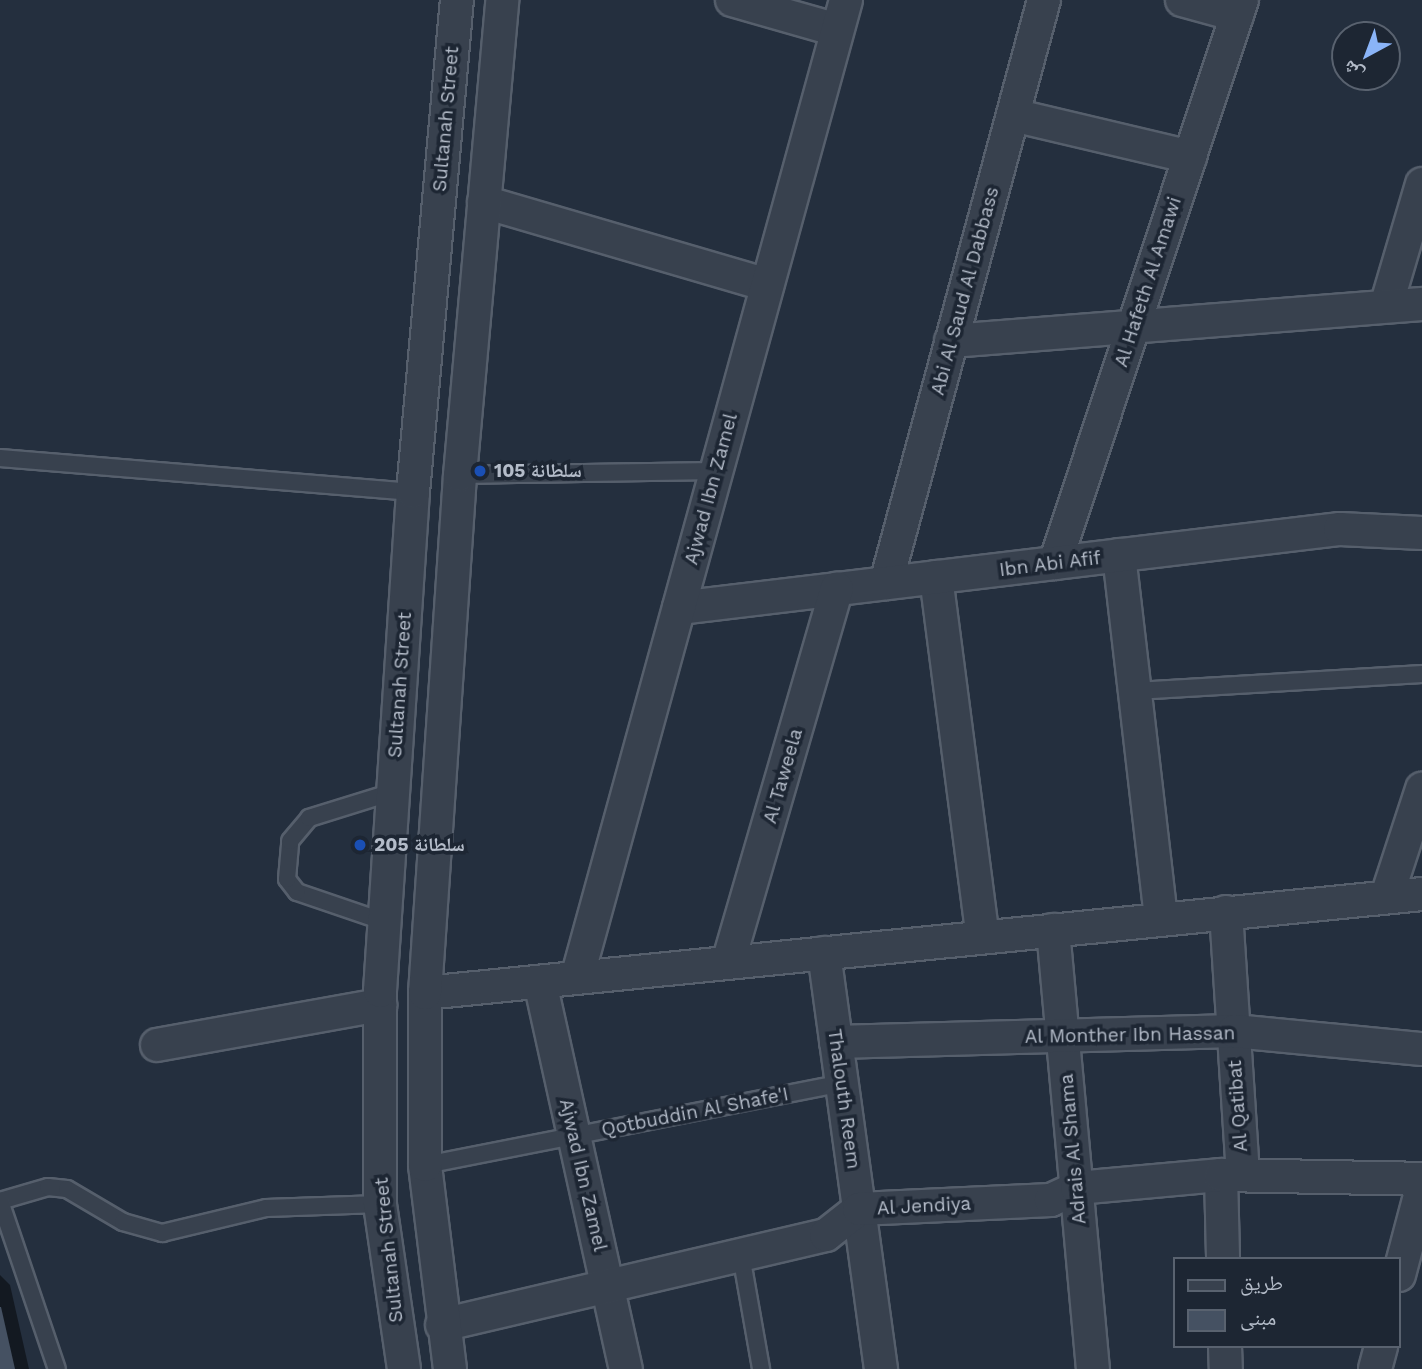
<!DOCTYPE html>
<html>
<head>
<meta charset="utf-8">
<style>
  body { margin:0 }
  #map { position:relative; width:1422px; height:1369px; overflow:hidden; background:#242f3e; font-family:"Work Sans","Noto Naskh Arabic",sans-serif }
  div>[style] { position:absolute }
  .shadow>* { inset:0; background:#0007 }
  .building>* { inset:0; background:#455162 }
  .roads { filter:drop-shadow(2px 0 #565f6c) drop-shadow(-2px 0 #565f6c) drop-shadow(0 2px #565f6c) drop-shadow(0 -2px #565f6c) }
  .lane>* { height:16px; margin:-8px; padding:0 8px; transform-origin:8px; border-radius:8px; background:#38414e }
  .street>* { height:32px; margin:-16px; padding:0 16px; transform-origin:16px; border-radius:16px; background:#38414e }
  .dots>* { width:19px; height:19px; translate:-50% -50%; box-sizing:border-box; border:4px solid #1d2633; border-radius:50% }
  span { translate:-50% -50%; white-space:nowrap; text-align:center; line-height:1.15; -webkit-text-stroke:7px #1d2633; paint-order:stroke }
  .street-label { font-size:19px; color:#b4bcc9 }
  .poi-label { font-size:19px; color:#b4bcc9; font-weight:700 }
  .left { translate:0 -50%; text-align:left }
  .legend { position:absolute; left:1173px; top:1257px; width:228px; height:91px; box-sizing:border-box; background:#1d2633; border:2px solid #59626f; margin:0; padding:9px 12px; list-style:none; font-size:21px; color:#b4bcc9 }
  .legend li { display:flex; align-items:center; gap:14px; height:35px }
  .legend b { width:35px; border:2px solid #59626f }
  .north { position:absolute; left:1331px; top:21px; width:70px; height:70px; box-sizing:border-box; background:#1d2633; border:2px solid #59626f; border-radius:50%; rotate:221deg; font-size:19px; font-weight:700; line-height:28px; text-align:center; color:#b4bcc9 }
  .north::after { content:''; display:block; margin:auto; width:24px; height:32px; background:#8ab4f8; clip-path:polygon(50% 0,100% 100%,50% 72%,0 100%) }
</style>
</head>
<body>
<div id="map">
  <div class="shadow">
    <div style="clip-path:polygon(0 1275px,10px 1285px,29px 1369px,0 1369px)"></div>
  </div>
  <div class="building">
    <div style="clip-path:polygon(0 1307px,1px 1307px,15px 1369px,0 1369px)"></div>
  </div>
  <div class="roads">
    <div class="lane">
      <div style="left:0;top:458px;width:414px;rotate:4.7deg"></div>
      <div style="left:460px;top:475px;width:256px;rotate:-0.9deg"></div>
      <div style="left:1135px;top:691px;width:288px;rotate:-3.4deg"></div>
      <div style="left:385px;top:922px;width:93px;rotate:-161.2deg"></div>
      <div style="left:297px;top:892px;width:16px;rotate:-128deg"></div>
      <div style="left:287px;top:879px;width:38px;rotate:-85deg"></div>
      <div style="left:290px;top:841px;width:30px;rotate:-50deg"></div>
      <div style="left:309px;top:818px;width:88px;rotate:-17.2deg"></div>
      <div style="left:425px;top:1165px;width:425px;rotate:-11.1deg"></div>
      <div style="left:0;top:1201px;width:50px;rotate:-16.3deg"></div>
      <div style="left:48px;top:1187px;width:19px;rotate:6deg"></div>
      <div style="left:67px;top:1189px;width:65px;rotate:30.5deg"></div>
      <div style="left:123px;top:1222px;width:41px;rotate:15.8deg"></div>
      <div style="left:162px;top:1233px;width:107px;rotate:-13.5deg"></div>
      <div style="left:266px;top:1208px;width:114px;rotate:-2deg"></div>
      <div style="left:0;top:1201px;width:177px;rotate:71.3deg"></div>
      <div style="left:741px;top:1255px;width:116px;rotate:80deg"></div>
    </div>
    <div class="street">
      <div style="left:732px;top:0;width:109px;rotate:15.9deg"></div>
      <div style="left:1182px;top:0;width:57px;rotate:15.3deg"></div>
      <div style="left:1013px;top:115px;width:182px;rotate:13.3deg"></div>
      <div style="left:484px;top:202px;width:295px;rotate:16.3deg"></div>
      <div style="left:1387px;top:303px;width:124px;rotate:-73.6deg"></div>
      <div style="left:951px;top:341px;width:472px;rotate:-4.5deg"></div>
      <div style="left:1119px;top:555px;width:365px;rotate:83.4deg"></div>
      <div style="left:1055px;top:563px;width:593px;rotate:-71.63deg"></div>
      <div style="left:936px;top:577px;width:363px;rotate:82.6deg"></div>
      <div style="left:886px;top:583px;width:604px;rotate:-74.84deg"></div>
      <div style="left:679px;top:608px;width:666px;rotate:-6.82deg"></div>
      <div style="left:1340px;top:529px;width:82px;rotate:2.8deg"></div>
      <div style="left:1387px;top:896px;width:113px;rotate:-71.9deg"></div>
      <div style="left:1226px;top:912px;width:263px;rotate:86.3deg"></div>
      <div style="left:1053px;top:930px;width:441px;rotate:84.8deg"></div>
      <div style="left:824px;top:953px;width:420px;rotate:82.2deg"></div>
      <div style="left:728px;top:963px;width:390px;rotate:-73.8deg"></div>
      <div style="left:577px;top:978px;width:1014px;rotate:-74.62deg"></div>
      <div style="left:540px;top:982px;width:396px;rotate:77.5deg"></div>
      <div style="left:425px;top:993px;width:1002px;rotate:-5.67deg"></div>
      <div style="left:836px;top:1042px;width:398px;rotate:-1.6deg"></div>
      <div style="left:1234px;top:1031px;width:189px;rotate:5.5deg"></div>
      <div style="left:157px;top:1045px;width:227px;rotate:-10.2deg"></div>
      <div style="left:1221px;top:1175px;width:84px;rotate:88.6deg"></div>
      <div style="left:1399px;top:1275px;width:90px;rotate:-75.2deg"></div>
      <div style="left:442px;top:1325px;width:394px;rotate:-13.2deg"></div>
      <div style="left:826px;top:1235px;width:42px;rotate:-38.2deg"></div>
      <div style="left:859px;top:1209px;width:192px;rotate:-2.7deg"></div>
      <div style="left:1051px;top:1200px;width:29px;rotate:-25deg"></div>
      <div style="left:1077px;top:1188px;width:145px;rotate:-5.2deg"></div>
      <div style="left:1221px;top:1175px;width:201px;rotate:1.1deg"></div>
      <div style="left:1225px;top:1346px;width:23px;rotate:88deg"></div>
      <div style="left:404px;top:1369px;width:167px;rotate:-98.3deg"></div>
      <div style="left:380px;top:1204px;width:213px;rotate:-90deg"></div>
      <div style="left:380px;top:991px;width:500px;rotate:-86.22deg"></div>
      <div style="left:413px;top:492px;width:494px;rotate:-84.9deg"></div>
      <div style="left:450px;top:1369px;width:206px;rotate:-97deg"></div>
      <div style="left:425px;top:1165px;width:172px;rotate:-90deg"></div>
      <div style="left:425px;top:993px;width:519px;rotate:-86.13deg"></div>
      <div style="left:460px;top:475px;width:477px;rotate:-84.9deg"></div>
      <div style="left:1375px;top:1369px;width:24px;rotate:-75deg"></div>
    </div>
  </div>
  <div class="dots">
    <div style="left:480px;top:471px;background:#1a4fb4"></div>
    <div style="left:360px;top:845px;background:#1a4fb4"></div>
  </div>
  <div class="street-label">
    <span style="left:446px;top:119px;rotate:-85deg">Sultanah Street</span>
    <span style="left:1148px;top:282px;rotate:-72deg">Al Hafeth Al Amawi</span>
    <span style="left:965px;top:291px;rotate:-75deg">Abi Al Saud Al Dabbass</span>
    <span style="left:711px;top:489px;rotate:-75deg">Ajwad Ibn Zamel</span>
    <span style="left:1050px;top:564px;rotate:-7deg">Ibn Abi Afif</span>
    <span style="left:400px;top:685px;rotate:-86deg">Sultanah Street</span>
    <span style="left:783px;top:776px;rotate:-74deg">Al Taweela</span>
    <span style="left:1130px;top:1035px;rotate:-1deg">Al Monther Ibn Hassan</span>
    <span style="left:844px;top:1099px;rotate:82deg">Thalouth Reem</span>
    <span style="left:1238px;top:1106px;rotate:-94deg">Al Qatibat</span>
    <span style="left:695px;top:1112px;rotate:-11deg">Qotbuddin Al Shafe'I</span>
    <span style="left:1073px;top:1149px;rotate:-95deg">Adrais Al Shama</span>
    <span style="left:583px;top:1175px;rotate:77deg">Ajwad Ibn Zamel</span>
    <span style="left:924px;top:1206px;rotate:-3deg">Al Jendiya</span>
    <span style="left:389px;top:1250px;rotate:-96deg">Sultanah Street</span>
  </div>
  <div class="poi-label">
    <span class="left" style="left:494px;top:471px">سلطانة 105</span>
    <span class="left" style="left:374px;top:845px">سلطانة 205</span>
  </div>
  <ul class="legend">
  <li><b style="height:9px;background:#38414e"></b>طريق</li>
  <li><b style="height:19px;background:#455162"></b>مبنى</li>
  </ul>
  <div class="north">ش</div>
</div>
</body>
</html>
